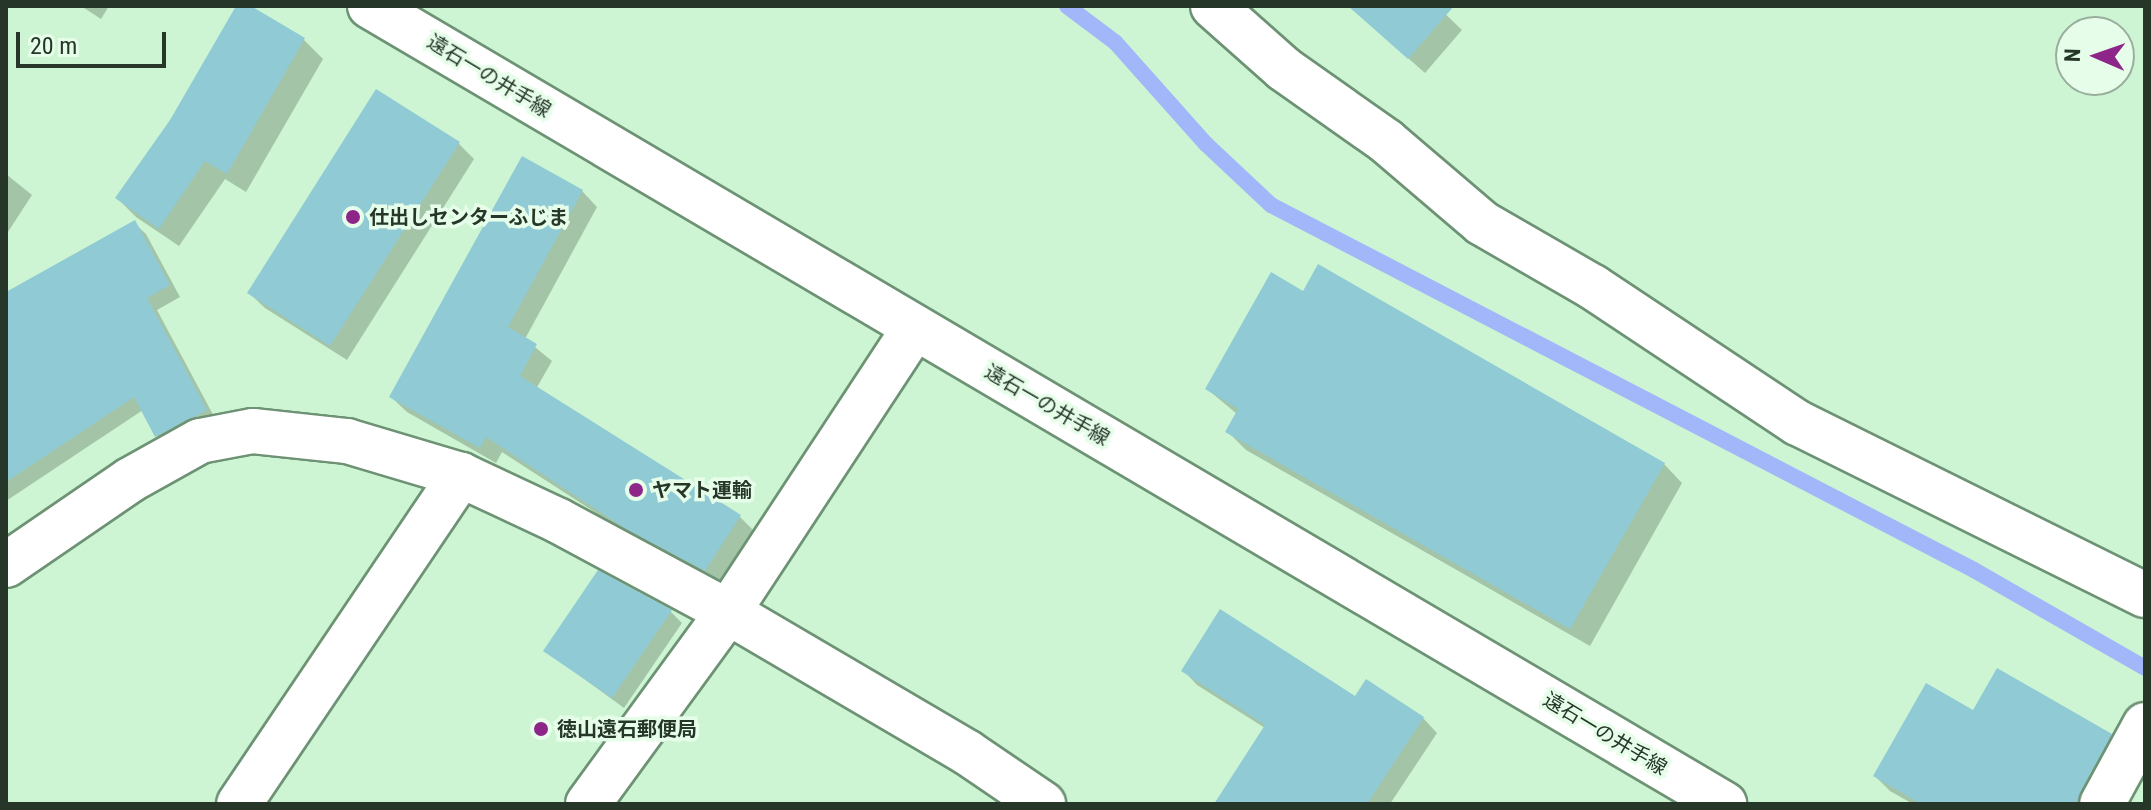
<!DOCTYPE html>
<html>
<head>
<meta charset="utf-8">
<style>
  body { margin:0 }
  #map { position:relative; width:2151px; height:810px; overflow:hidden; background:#cdf5d3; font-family:"Roboto Condensed","Noto Sans JP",sans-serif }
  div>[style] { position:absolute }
  .shadow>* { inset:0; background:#0003 }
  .stream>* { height:16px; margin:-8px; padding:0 8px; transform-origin:8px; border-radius:8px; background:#a1b7f9 }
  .building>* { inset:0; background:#90cad5 }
  .roads { filter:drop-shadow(2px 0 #6d9274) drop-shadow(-2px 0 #6d9274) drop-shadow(0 2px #6d9274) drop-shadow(0 -2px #6d9274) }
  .minor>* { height:44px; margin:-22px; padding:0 22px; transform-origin:22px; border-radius:22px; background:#fff }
  .dots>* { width:22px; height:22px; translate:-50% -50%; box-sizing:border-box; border:4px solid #e6fee9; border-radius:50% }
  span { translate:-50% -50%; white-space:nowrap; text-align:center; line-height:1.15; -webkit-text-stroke:7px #e6fee9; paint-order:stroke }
  .street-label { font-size:20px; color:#263629 }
  .poi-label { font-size:20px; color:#263629; font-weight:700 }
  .left { translate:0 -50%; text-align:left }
  .frame { position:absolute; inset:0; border:8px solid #263629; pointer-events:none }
  .north { position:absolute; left:2055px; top:16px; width:80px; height:80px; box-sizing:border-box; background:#e6fee9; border:2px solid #99ae9c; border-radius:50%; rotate:272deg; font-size:22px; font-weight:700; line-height:32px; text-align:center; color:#263629 }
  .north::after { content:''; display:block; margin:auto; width:28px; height:36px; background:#8e268a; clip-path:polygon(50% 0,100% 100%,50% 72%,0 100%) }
  .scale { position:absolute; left:16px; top:32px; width:150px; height:36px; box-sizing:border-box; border:4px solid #263629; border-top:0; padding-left:10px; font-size:24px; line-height:28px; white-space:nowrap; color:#263629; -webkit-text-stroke:6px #e6fee9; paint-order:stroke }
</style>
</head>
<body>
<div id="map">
  <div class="shadow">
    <div style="clip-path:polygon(81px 6px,109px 6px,101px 19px)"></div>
    <div style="clip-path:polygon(239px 6px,247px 6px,304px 40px,323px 59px,246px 192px,225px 179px,179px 246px,136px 217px,117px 198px,172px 121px)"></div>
    <div style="clip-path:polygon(1349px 6px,1437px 6px,1462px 30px,1425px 73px)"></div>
    <div style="clip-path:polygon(458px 143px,474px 159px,347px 360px,265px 308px,249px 293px)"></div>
    <div style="clip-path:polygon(6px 174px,32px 195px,6px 235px)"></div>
    <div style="clip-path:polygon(582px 191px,597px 207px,525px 339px,552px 361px,536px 389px,739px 516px,755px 532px,721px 586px,644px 544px,502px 452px,496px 463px,407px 412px,391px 397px)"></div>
    <div style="clip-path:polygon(134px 223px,146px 234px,180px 297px,157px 310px,217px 422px,168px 448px,157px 436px,143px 410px,6px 501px,6px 295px)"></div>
    <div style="clip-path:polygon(1303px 294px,1664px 464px,1682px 483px,1590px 646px,1246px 450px,1227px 431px,1237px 414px,1207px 389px)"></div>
    <div style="clip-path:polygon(671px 612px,682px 623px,624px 708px,546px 651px)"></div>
    <div style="clip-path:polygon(1183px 670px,1356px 699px,1423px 718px,1437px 733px,1390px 804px,1216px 804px,1265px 728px,1197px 685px)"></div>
    <div style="clip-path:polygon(1974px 712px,2111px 735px,2125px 750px,2096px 804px,1913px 804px,1890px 791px,1875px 776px)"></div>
  </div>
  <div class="stream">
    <div style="left:1067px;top:6px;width:60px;rotate:36.9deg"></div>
    <div style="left:1115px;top:42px;width:137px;rotate:48.3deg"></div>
    <div style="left:1206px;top:144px;width:89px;rotate:43.2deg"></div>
    <div style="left:1271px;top:205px;width:792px;rotate:27.44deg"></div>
    <div style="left:1974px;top:570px;width:197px;rotate:29.8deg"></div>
  </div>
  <div class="building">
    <div style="clip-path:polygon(236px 6px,251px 6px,305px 38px,227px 174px,205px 161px,159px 229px,115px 198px,170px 120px)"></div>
    <div style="clip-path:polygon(1348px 6px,1454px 6px,1408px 59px)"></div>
    <div style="clip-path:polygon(376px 89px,460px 142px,330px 346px,247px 293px)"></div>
    <div style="clip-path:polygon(522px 156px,583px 190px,508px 327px,537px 344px,520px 376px,741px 515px,705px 571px,626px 529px,486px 437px,480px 448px,389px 397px)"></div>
    <div style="clip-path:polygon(135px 220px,170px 285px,147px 298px,207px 410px,155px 437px,134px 397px,6px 482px,6px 292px)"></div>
    <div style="clip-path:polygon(1318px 264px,1665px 463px,1570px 629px,1225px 432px,1238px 409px,1205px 389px,1271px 272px,1303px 291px)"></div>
    <div style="clip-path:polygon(598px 570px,672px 610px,612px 698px,543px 651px)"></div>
    <div style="clip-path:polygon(1220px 609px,1355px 696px,1366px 679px,1424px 717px,1367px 804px,1214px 804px,1265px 725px,1181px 671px)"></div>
    <div style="clip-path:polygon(1997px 668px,2112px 734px,2077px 804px,1921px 804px,1873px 776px,1926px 683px,1973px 710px)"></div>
  </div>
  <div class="roads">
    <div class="minor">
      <div style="left:370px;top:6px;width:1572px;rotate:30.51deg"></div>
      <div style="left:1213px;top:6px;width:95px;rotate:41.6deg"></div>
      <div style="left:1284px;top:69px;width:125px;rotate:35.2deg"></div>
      <div style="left:1386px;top:141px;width:126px;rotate:40.5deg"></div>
      <div style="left:1482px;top:223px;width:128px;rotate:30deg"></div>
      <div style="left:1593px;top:287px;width:246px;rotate:33.6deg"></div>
      <div style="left:1798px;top:423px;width:387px;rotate:26.4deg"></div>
      <div style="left:6px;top:565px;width:150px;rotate:-34.4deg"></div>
      <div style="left:130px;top:480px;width:80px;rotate:-29.1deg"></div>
      <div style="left:200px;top:441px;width:54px;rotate:-10.7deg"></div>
      <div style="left:253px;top:431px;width:95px;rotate:6.1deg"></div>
      <div style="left:347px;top:441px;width:119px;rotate:16.6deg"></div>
      <div style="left:461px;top:475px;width:108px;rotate:25.1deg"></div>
      <div style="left:559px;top:521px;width:192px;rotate:28.3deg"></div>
      <div style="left:728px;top:612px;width:278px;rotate:30.4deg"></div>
      <div style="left:968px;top:753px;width:91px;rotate:34.2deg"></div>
      <div style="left:239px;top:804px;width:397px;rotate:-56deg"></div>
      <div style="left:588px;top:804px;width:238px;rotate:-53.9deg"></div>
      <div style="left:728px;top:612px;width:339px;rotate:-56.7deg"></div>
      <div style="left:2102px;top:804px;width:90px;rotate:-61.4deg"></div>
    </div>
  </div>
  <div class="dots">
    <div style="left:353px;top:217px;background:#8e268a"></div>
    <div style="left:636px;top:490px;background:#8e268a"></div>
    <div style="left:541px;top:729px;background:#8e268a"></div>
  </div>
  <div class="street-label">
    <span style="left:489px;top:76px;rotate:31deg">遠石一の井手線</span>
    <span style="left:1047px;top:405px;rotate:30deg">遠石一の井手線</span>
    <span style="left:1605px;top:734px;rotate:31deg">遠石一の井手線</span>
  </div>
  <div class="poi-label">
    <span class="left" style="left:369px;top:217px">仕出しセンターふじま</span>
    <span class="left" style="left:652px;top:490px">ヤマト運輸</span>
    <span class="left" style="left:557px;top:729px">徳山遠石郵便局</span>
  </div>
  <div class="frame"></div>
  <div class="north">N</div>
  <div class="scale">20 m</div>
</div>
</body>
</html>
